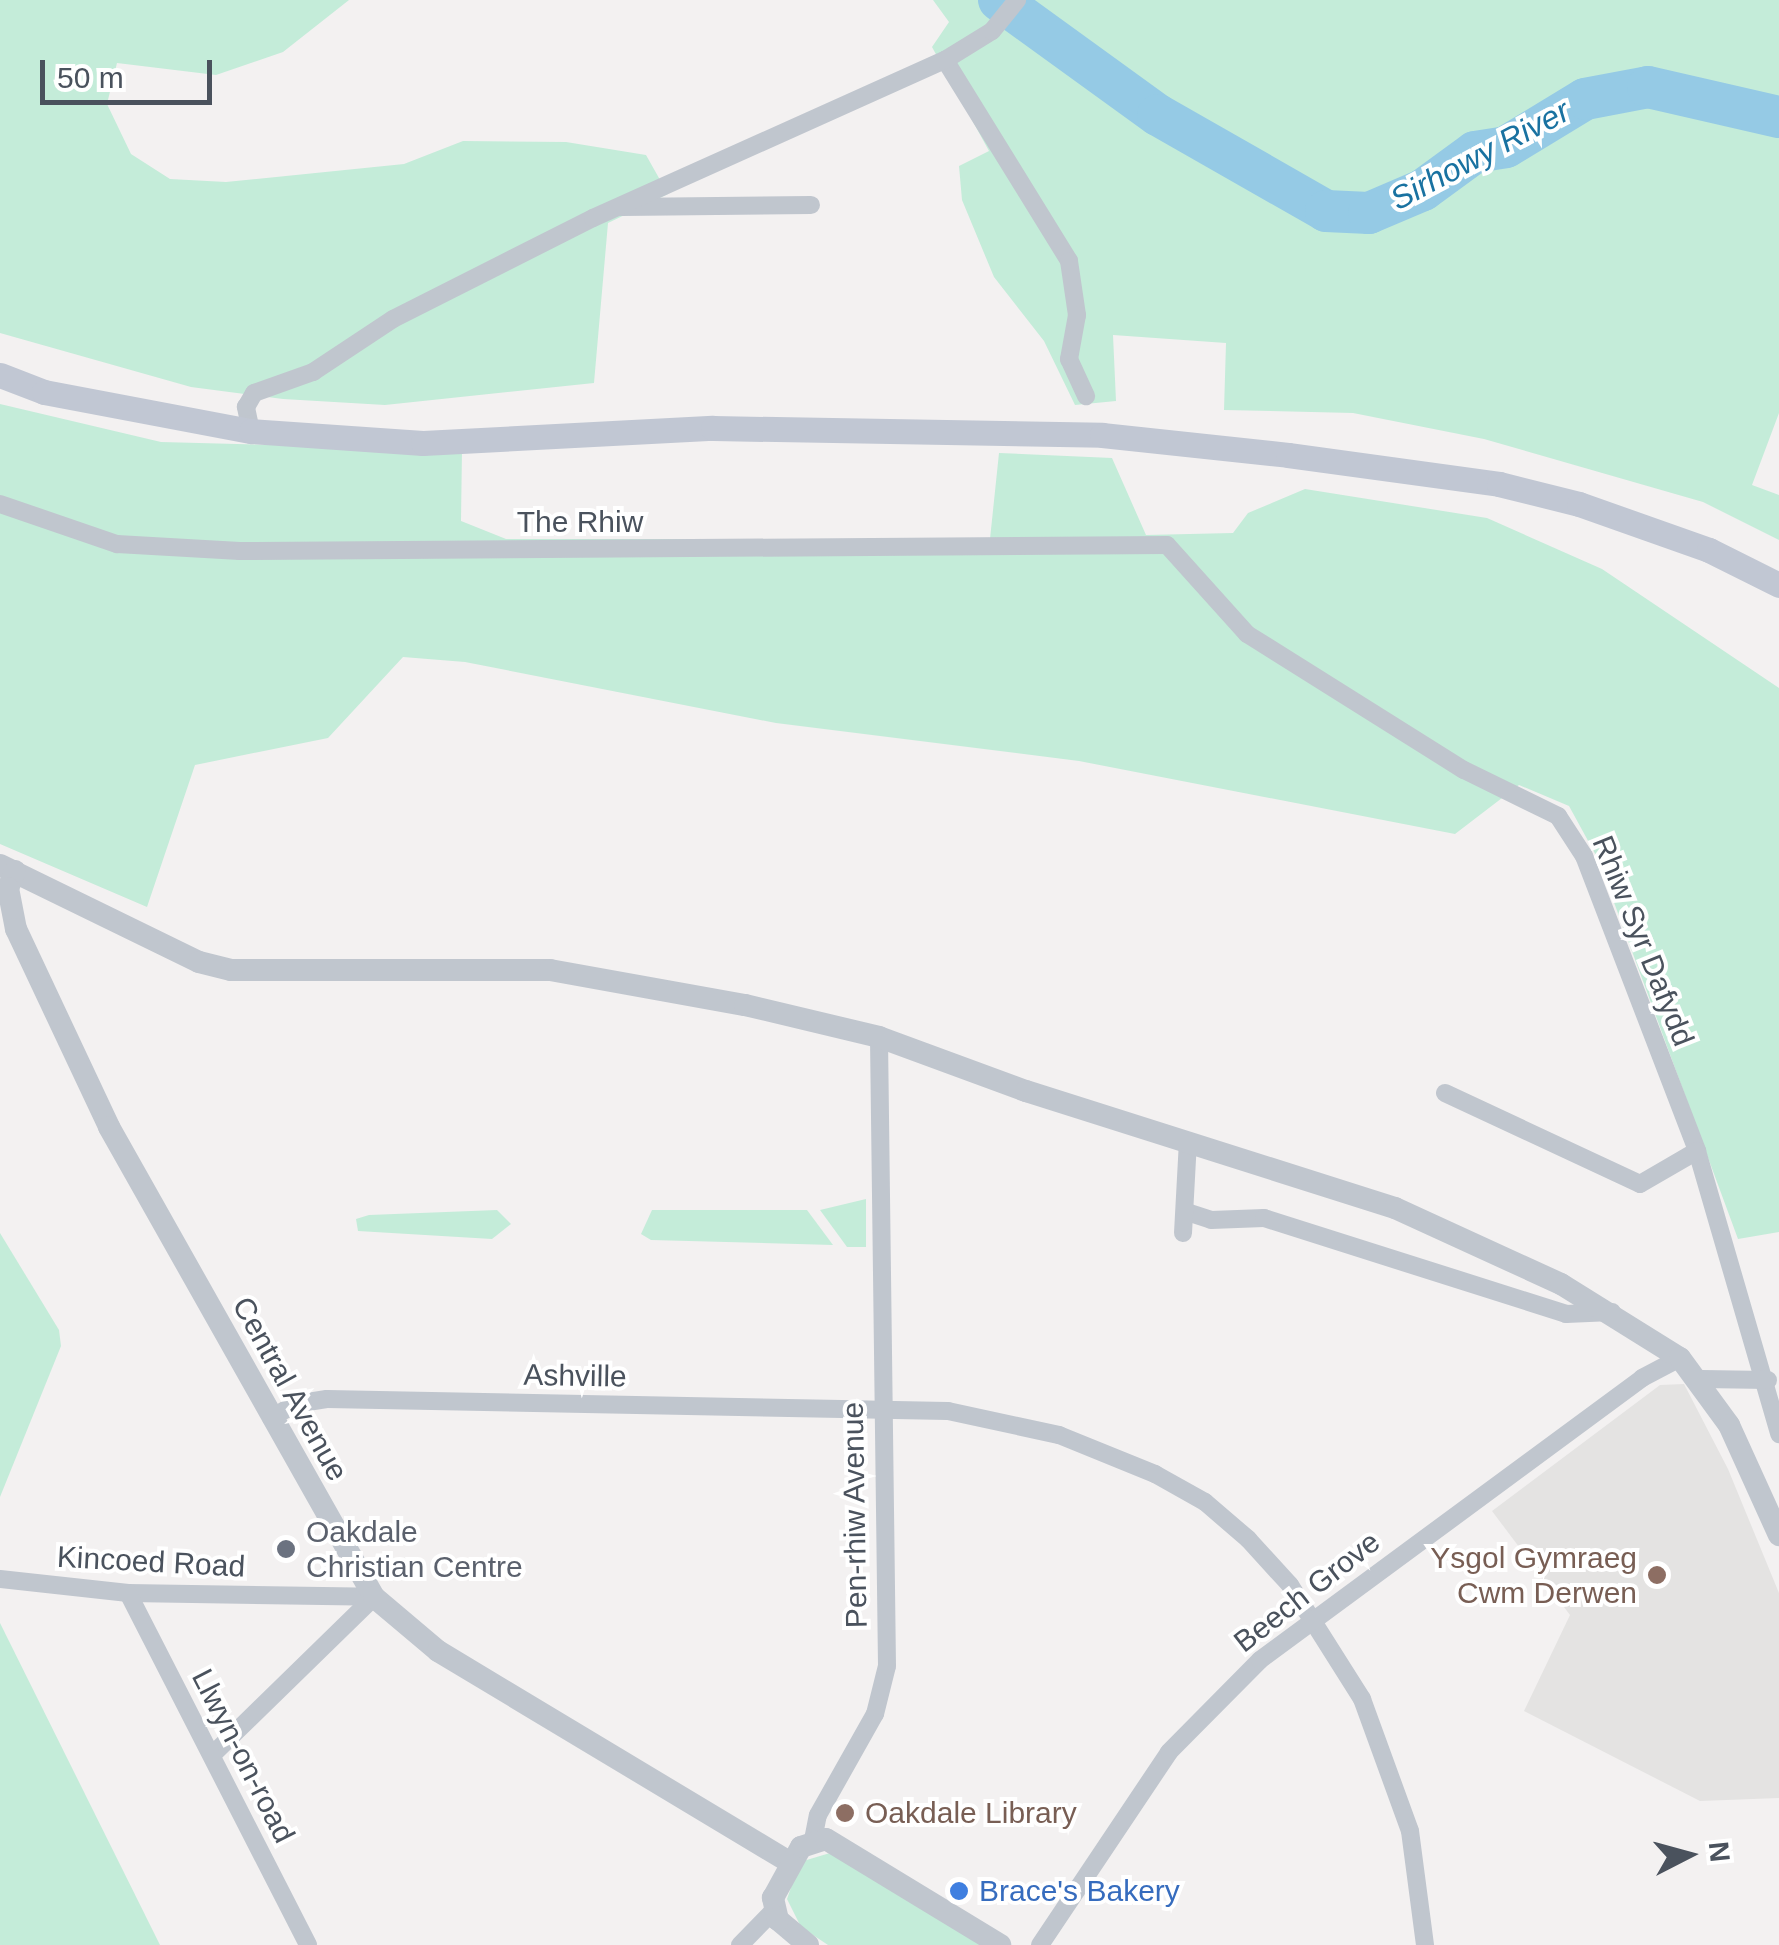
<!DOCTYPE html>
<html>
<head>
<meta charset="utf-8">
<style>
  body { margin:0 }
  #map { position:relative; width:1779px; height:1945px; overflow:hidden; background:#f3f1f1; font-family:Arial,sans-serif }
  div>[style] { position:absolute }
  .education>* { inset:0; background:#e4e3e2 }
  .green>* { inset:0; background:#c4ecd9 }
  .river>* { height:42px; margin:-21px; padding:0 21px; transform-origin:21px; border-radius:21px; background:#95cae5 }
  .minor>* { height:18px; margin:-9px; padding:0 9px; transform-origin:9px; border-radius:9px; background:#c0c6ce }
  .tertiary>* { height:22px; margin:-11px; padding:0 11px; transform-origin:11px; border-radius:11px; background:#c0c6ce }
  .secondary>* { height:25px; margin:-12.5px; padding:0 12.5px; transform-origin:12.5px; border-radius:12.5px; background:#c1c7d3 }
  .dots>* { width:28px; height:28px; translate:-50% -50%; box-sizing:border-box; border:5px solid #fff; border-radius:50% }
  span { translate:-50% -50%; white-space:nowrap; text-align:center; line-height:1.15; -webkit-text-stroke:8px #fff; paint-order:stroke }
  .street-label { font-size:30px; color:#4a525d }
  .worship-label { font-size:30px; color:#5b616d }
  .left { translate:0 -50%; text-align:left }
  .education-label { font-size:30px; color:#785e54 }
  .right { translate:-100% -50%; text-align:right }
  .shop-label { font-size:30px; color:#366cbe }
  .water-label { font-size:32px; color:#1972a1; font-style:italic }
  .north { position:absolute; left:1639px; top:1805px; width:100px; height:100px; -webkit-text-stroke:8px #fff; paint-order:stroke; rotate:84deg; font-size:28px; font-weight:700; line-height:40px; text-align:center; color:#4a525d }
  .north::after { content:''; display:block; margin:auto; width:35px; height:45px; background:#4a525d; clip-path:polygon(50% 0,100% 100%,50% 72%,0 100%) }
  .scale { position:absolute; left:40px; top:60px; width:172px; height:45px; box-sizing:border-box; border:5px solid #4a525d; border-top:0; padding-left:12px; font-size:30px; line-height:35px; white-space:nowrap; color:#4a525d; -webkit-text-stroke:8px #fff; paint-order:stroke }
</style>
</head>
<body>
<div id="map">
  <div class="education">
    <div style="clip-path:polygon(1684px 1384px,1728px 1469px,1779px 1593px,1779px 1798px,1700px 1801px,1524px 1711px,1570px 1615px,1492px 1511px,1660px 1385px)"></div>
  </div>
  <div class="green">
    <div style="clip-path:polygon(0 0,349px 0,283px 52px,216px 75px,117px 63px,107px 104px,131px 154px,170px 179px,226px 182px,404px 164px,463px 141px,566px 142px,646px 155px,668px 194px,608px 223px,594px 383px,385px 405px,283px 399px,191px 387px,0 333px)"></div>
    <div style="clip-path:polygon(933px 0,1779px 0,1779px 413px,1752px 485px,1779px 495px,1779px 540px,1703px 502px,1484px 439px,1353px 413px,1224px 410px,1226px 343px,1113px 335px,1116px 401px,1075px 405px,1044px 341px,994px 277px,962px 200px,959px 166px,989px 151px,932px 47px,949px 22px)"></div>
    <div style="clip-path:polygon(0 404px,161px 442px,462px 450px,461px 521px,506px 539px,990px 539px,999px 453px,1112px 458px,1146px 535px,1233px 533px,1248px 513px,1305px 489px,1487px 518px,1602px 569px,1779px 688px,1779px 1232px,1738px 1239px,1598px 859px,1569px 806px,1519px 785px,1455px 834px,1079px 761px,776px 723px,465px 662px,403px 657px,328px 738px,195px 765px,147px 907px,0 844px)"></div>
    <div style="clip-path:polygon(866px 1199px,866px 1247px,847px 1247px,820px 1210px)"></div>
    <div style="clip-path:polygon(497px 1210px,511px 1224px,492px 1239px,358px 1231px,356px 1219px,369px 1215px)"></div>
    <div style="clip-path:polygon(652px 1210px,807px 1210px,833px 1245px,651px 1240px,641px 1234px)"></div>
    <div style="clip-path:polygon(0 1233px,59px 1330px,61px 1346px,0 1497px)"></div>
    <div style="clip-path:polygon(0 1623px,160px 1945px,0 1945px)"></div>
    <div style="clip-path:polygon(830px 1853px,984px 1945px,828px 1945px,801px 1927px,787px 1899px,800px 1862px)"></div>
  </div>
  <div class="river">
    <div style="left:999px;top:0;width:196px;rotate:35.9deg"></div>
    <div style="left:1158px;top:115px;width:193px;rotate:29.7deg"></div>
    <div style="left:1326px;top:211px;width:43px;rotate:2.7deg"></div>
    <div style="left:1369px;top:213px;width:59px;rotate:-23.1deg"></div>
    <div style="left:1423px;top:190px;width:64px;rotate:-36.2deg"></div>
    <div style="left:1475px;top:152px;width:31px;rotate:-9deg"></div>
    <div style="left:1506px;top:147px;width:92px;rotate:-31.3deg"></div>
    <div style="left:1585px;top:99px;width:64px;rotate:-10.8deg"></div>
    <div style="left:1648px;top:87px;width:134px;rotate:12.9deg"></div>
  </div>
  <div class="minor">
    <div style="left:945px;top:60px;width:236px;rotate:58.3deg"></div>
    <div style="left:1069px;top:261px;width:55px;rotate:81.6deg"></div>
    <div style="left:1077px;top:315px;width:45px;rotate:100.3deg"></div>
    <div style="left:1069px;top:359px;width:41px;rotate:65.3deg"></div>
    <div style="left:622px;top:207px;width:189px;rotate:-0.6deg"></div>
    <div style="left:251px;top:431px;width:25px;rotate:-102deg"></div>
    <div style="left:246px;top:407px;width:16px;rotate:-60deg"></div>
    <div style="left:254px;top:393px;width:63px;rotate:-19.6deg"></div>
    <div style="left:313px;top:372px;width:96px;rotate:-33.5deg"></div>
    <div style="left:393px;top:319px;width:224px;rotate:-26.8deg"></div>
    <div style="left:593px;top:218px;width:386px;rotate:-24.2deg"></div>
    <div style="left:945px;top:60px;width:55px;rotate:-31.7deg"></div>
    <div style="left:992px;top:31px;width:40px;rotate:-51deg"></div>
    <div style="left:0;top:504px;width:124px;rotate:18.9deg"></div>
    <div style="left:117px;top:544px;width:123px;rotate:3.3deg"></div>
    <div style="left:240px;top:551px;width:927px;rotate:-0.37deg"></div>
    <div style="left:1167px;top:545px;width:120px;rotate:48deg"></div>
    <div style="left:1247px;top:634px;width:256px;rotate:32.1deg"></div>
    <div style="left:1464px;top:770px;width:105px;rotate:26.1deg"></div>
    <div style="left:1558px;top:816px;width:48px;rotate:57deg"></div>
    <div style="left:1584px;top:856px;width:316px;rotate:69deg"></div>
    <div style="left:1697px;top:1151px;width:295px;rotate:73.8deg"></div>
    <div style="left:1445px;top:1093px;width:215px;rotate:25deg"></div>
    <div style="left:1640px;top:1184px;width:66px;rotate:-30.1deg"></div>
    <div style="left:1187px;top:1212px;width:25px;rotate:18deg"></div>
    <div style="left:1211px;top:1220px;width:53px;rotate:-2.2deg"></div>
    <div style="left:1264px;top:1218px;width:317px;rotate:17.6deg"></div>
    <div style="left:1566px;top:1314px;width:46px;rotate:-2.5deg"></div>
    <div style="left:1183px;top:1233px;width:91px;rotate:-86.9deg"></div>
    <div style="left:1702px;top:1379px;width:66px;rotate:0.9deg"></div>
    <div style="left:271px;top:1418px;width:28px;rotate:-30deg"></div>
    <div style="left:295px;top:1404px;width:32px;rotate:-9deg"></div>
    <div style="left:327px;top:1399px;width:621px;rotate:1.11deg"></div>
    <div style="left:948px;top:1411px;width:114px;rotate:12.2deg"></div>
    <div style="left:1059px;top:1435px;width:104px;rotate:22.1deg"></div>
    <div style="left:1155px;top:1474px;width:57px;rotate:29.2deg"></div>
    <div style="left:1205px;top:1502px;width:57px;rotate:40.7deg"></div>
    <div style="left:1248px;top:1539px;width:62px;rotate:47.6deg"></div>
    <div style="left:1290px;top:1585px;width:135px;rotate:57.7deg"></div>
    <div style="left:1362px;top:1699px;width:140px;rotate:70deg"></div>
    <div style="left:1410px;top:1831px;width:115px;rotate:82.5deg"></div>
    <div style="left:0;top:1579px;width:129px;rotate:6.2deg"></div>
    <div style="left:128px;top:1593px;width:246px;rotate:0.9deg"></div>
    <div style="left:374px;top:1597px;width:226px;rotate:135.7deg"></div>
    <div style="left:128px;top:1593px;width:395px;rotate:62.9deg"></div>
    <div style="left:813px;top:1840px;width:25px;rotate:-79deg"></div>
    <div style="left:818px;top:1815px;width:116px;rotate:-60.6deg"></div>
    <div style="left:875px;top:1714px;width:49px;rotate:-76deg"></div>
    <div style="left:887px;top:1666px;width:629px;rotate:-90.73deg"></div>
    <div style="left:740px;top:1945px;width:49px;rotate:-45.8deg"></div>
    <div style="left:1040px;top:1945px;width:232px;rotate:-56.2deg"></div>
    <div style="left:1169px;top:1752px;width:129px;rotate:-45.3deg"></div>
    <div style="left:1260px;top:1660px;width:475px;rotate:-36.4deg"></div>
    <div style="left:1642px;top:1378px;width:43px;rotate:-27.8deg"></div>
  </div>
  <div class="tertiary">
    <div style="left:0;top:865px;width:221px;rotate:26deg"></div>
    <div style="left:199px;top:962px;width:33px;rotate:14deg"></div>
    <div style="left:231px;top:970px;width:319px"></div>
    <div style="left:550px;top:970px;width:198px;rotate:10.2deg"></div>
    <div style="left:745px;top:1005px;width:138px;rotate:13.4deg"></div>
    <div style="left:879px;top:1037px;width:157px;rotate:20.2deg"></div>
    <div style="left:1026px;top:1091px;width:387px;rotate:17.6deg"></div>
    <div style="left:1395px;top:1208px;width:183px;rotate:24.6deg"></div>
    <div style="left:1561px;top:1284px;width:140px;rotate:31.9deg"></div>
    <div style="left:1680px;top:1358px;width:83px;rotate:53.8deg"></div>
    <div style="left:1729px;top:1425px;width:121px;rotate:65.6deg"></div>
    <div style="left:15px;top:871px;width:18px;rotate:112deg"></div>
    <div style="left:8px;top:888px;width:42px;rotate:79deg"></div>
    <div style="left:16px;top:929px;width:219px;rotate:64.8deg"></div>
    <div style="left:109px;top:1127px;width:540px;rotate:60.58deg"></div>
    <div style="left:374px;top:1597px;width:84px;rotate:40.2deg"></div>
    <div style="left:438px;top:1651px;width:410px;rotate:31deg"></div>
    <div style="left:808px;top:1945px;width:39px;rotate:-140deg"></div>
    <div style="left:778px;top:1920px;width:23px;rotate:-103deg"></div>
    <div style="left:773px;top:1898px;width:58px;rotate:-61.2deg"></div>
    <div style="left:801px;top:1847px;width:26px;rotate:-18deg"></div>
    <div style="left:826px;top:1839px;width:204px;rotate:31.3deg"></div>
  </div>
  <div class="secondary">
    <div style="left:0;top:375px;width:47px;rotate:21.1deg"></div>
    <div style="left:44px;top:392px;width:211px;rotate:10.7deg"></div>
    <div style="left:251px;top:431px;width:172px;rotate:4deg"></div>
    <div style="left:423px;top:443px;width:290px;rotate:-3deg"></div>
    <div style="left:713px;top:428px;width:389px;rotate:1deg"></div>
    <div style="left:1102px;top:435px;width:187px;rotate:6.1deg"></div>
    <div style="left:1288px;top:455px;width:213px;rotate:7.8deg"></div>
    <div style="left:1499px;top:484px;width:82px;rotate:14deg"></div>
    <div style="left:1579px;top:504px;width:138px;rotate:19.5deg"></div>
    <div style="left:1709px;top:550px;width:78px;rotate:26.6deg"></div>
  </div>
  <div class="dots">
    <div style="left:286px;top:1549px;background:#6b7280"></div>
    <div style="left:1657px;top:1575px;background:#8d6e63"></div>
    <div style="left:845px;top:1813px;background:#8d6e63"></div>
    <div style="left:959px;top:1891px;background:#3f7fe0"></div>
  </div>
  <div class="street-label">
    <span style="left:580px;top:522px">The Rhiw</span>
    <span style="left:1643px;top:941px;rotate:68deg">Rhiw Syr Dafydd</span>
    <span style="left:575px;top:1376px;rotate:1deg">Ashville</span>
    <span style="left:290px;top:1389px;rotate:61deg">Central Avenue</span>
    <span style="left:855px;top:1515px;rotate:-91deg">Pen-rhiw Avenue</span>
    <span style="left:151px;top:1562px;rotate:3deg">Kincoed Road</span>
    <span style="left:1307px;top:1592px;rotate:-38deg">Beech Grove</span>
    <span style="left:243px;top:1756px;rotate:63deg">Llwyn-on-road</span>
  </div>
  <div class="worship-label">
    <span class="left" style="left:306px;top:1549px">Oakdale<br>Christian Centre</span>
  </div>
  <div class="education-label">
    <span class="right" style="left:1637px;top:1575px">Ysgol Gymraeg<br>Cwm Derwen</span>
    <span class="left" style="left:865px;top:1813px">Oakdale Library</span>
  </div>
  <div class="shop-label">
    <span class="left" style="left:979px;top:1891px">Brace's Bakery</span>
  </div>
  <div class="water-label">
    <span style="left:1480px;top:155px;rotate:-28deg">Sirhowy River</span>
  </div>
  <div class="north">N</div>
  <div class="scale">50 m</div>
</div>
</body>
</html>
